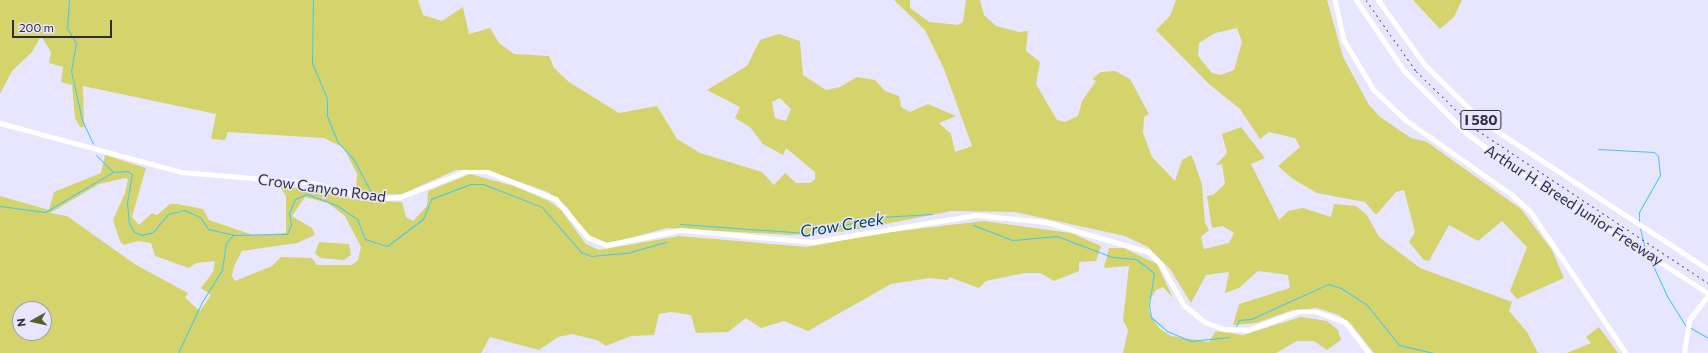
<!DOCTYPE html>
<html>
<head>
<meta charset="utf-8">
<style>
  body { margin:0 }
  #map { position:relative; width:1708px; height:353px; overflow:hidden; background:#e7e6fe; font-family:Commissioner,sans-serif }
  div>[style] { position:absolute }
  .green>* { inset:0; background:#d5d36b }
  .stream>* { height:1px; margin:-0.5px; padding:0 0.5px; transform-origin:0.5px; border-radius:0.5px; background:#3cc8fd }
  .major>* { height:4.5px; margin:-2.25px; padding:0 2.25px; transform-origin:2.25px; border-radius:2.25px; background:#fff }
  .highway>* { height:5px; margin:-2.5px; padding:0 2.5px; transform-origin:2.5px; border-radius:2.5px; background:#fff }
  .rail>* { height:1px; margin-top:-0.5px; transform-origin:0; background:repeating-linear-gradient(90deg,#5f5d6f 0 2px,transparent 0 6px) }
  span { translate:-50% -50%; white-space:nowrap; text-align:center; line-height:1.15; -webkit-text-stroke:3px #e7e6fe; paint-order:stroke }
  .shield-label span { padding:1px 3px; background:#e7e6fe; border:1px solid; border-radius:3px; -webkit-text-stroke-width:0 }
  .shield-label { font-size:14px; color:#2f2d3d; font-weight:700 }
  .street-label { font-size:15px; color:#2f2d3d }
  .water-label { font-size:16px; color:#044156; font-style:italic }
  .north { position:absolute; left:12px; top:301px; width:40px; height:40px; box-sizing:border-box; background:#e7e6fe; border:1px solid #9d9cb1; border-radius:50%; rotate:262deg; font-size:11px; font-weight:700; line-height:16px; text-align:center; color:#2f2d3d }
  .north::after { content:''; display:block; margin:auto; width:14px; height:18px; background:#5c5c29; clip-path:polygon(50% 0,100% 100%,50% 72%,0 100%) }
  .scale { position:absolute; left:12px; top:20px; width:100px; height:18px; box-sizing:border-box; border:2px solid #2f2d3d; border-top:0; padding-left:5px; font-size:12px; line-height:14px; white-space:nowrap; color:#2f2d3d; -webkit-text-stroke:3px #e7e6fe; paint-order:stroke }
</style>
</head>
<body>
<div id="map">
  <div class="green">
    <div style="clip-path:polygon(evenodd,0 0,418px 0,423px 15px,442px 21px,463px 7px,469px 34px,490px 28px,499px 43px,514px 54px,549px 56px,554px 68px,569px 82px,619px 113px,657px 106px,677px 139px,700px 153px,762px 172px,774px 185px,785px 173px,796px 183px,810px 183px,815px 179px,815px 172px,786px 148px,783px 155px,763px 144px,750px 127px,735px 118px,740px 107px,707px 90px,747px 66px,760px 40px,779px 34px,800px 41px,803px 75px,826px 90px,840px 87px,857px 77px,875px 80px,885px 91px,899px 96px,901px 107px,910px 112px,928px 104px,956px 116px,939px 123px,951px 134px,955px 152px,972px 146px,944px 69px,925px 30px,894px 0,910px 0,910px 8px,929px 22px,958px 25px,963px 22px,966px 0,980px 0,984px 15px,996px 26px,1019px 32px,1028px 31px,1026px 51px,1040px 62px,1036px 84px,1057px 120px,1065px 122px,1078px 116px,1082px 101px,1096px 81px,1092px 79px,1101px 72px,1115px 71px,1130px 79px,1149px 114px,1144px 117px,1143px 133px,1152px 157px,1175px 181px,1182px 160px,1191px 155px,1194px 161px,1202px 185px,1205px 223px,1209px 230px,1201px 237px,1204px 249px,1229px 243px,1234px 233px,1223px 226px,1212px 228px,1207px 196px,1213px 195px,1225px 184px,1222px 164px,1216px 165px,1227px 153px,1222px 134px,1241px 127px,1265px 158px,1251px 164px,1279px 220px,1288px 211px,1303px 208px,1331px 217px,1334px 204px,1356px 206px,1367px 215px,1379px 237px,1420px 268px,1512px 302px,1509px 311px,1527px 332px,1538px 353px,1374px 353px,1351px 324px,1339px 315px,1317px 308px,1293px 310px,1256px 323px,1233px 325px,1239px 304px,1290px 288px,1288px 275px,1258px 271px,1239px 288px,1225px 293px,1229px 272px,1206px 275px,1191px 303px,1170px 269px,1148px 247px,1125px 236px,1015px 212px,951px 211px,850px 231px,791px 235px,667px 228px,611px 243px,594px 240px,582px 230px,568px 208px,548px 192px,486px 170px,456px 170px,402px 194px,368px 195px,356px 186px,357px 174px,344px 148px,324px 138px,228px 132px,225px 140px,211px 139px,216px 114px,83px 86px,84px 127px,80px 127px,75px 118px,72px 85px,61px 82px,63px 67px,49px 63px,51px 52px,41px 36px,32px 52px,12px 71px,0 94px,0 0,780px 98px,791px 109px,786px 121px,775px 118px,772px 102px,780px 98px)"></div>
    <div style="clip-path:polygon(evenodd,1176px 0,1327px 0,1343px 57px,1369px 105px,1380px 117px,1411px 138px,1427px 142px,1521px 209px,1552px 250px,1564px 278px,1517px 299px,1510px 291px,1527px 247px,1502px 221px,1478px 241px,1449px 225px,1429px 261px,1424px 260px,1409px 242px,1415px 232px,1404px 190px,1396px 192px,1376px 215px,1365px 202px,1317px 193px,1293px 179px,1278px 166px,1300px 147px,1295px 138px,1269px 132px,1260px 139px,1240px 109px,1210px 85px,1156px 30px,1170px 16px,1176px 0,1237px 28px,1242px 42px,1234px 70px,1221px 75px,1212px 73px,1198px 56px,1199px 43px,1215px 33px,1237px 28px)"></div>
    <div style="clip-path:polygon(1413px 0,1462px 0,1454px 17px,1440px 29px)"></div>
    <div style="clip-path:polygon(evenodd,105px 155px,146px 168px,132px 217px,139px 225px,152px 213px,157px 215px,170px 204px,177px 204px,203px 209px,209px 220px,253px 235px,286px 233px,286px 196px,279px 185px,360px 200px,402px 202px,406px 217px,413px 221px,427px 206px,428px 191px,470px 174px,514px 186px,549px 201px,561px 210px,586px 244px,599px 250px,679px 236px,807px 247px,882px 233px,984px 221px,1071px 233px,1101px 246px,1096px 261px,1079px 262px,1079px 271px,1054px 281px,1040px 273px,1024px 273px,986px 281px,979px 288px,949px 277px,948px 280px,929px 278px,891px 284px,808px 331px,784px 321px,761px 328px,746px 318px,728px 332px,696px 333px,691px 315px,671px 312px,659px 314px,654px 335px,631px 336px,606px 346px,597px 340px,572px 334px,558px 337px,539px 350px,490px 337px,481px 353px,0 353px,0 196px,49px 210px,54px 192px,101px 173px,105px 155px,125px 178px,128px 179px,125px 193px,113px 220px,120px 241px,124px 245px,138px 241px,151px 243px,155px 256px,189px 268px,196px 263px,215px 261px,213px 272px,201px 288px,211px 295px,200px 311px,185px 298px,188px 293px,136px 265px,67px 216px,50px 213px,99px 184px,125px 178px,105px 155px,305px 197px,328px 203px,345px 216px,361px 247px,358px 260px,352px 265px,317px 265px,312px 258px,281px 257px,272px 266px,235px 281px,232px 276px,234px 266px,242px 251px,297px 243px,315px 235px,312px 228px,292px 216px,305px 197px,105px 155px,20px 309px,44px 309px,44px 333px,20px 333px,20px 309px)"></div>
    <div style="clip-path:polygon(319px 242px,349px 244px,351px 255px,344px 260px,320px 258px,315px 253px)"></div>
    <div style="clip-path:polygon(1109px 248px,1124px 248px,1157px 264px,1173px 298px,1163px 287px,1156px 290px,1149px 301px,1149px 312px,1159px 328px,1171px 336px,1209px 342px,1216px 331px,1243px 335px,1301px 317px,1327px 321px,1338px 330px,1341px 340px,1327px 350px,1314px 341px,1297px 341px,1276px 353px,1123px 353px,1128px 330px,1123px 320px,1129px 266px,1104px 268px)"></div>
    <div style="clip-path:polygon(1599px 327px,1618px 353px,1567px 353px,1591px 343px,1586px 337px)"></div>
  </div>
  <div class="stream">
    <div style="left:69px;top:0;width:28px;rotate:94deg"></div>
    <div style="left:67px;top:28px;width:17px;rotate:59deg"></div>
    <div style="left:76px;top:43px;width:28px;rotate:100deg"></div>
    <div style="left:71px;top:71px;width:50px;rotate:77.3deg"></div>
    <div style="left:82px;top:120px;width:26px;rotate:65deg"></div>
    <div style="left:313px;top:0;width:63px;rotate:90.9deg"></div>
    <div style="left:312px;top:63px;width:39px;rotate:67deg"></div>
    <div style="left:327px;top:99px;width:17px;rotate:90deg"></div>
    <div style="left:327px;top:116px;width:27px;rotate:68deg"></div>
    <div style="left:337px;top:141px;width:25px;rotate:48deg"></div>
    <div style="left:354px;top:160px;width:36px;rotate:62deg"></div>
    <div style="left:1598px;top:149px;width:56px;rotate:3.1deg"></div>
    <div style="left:1654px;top:152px;width:6px;rotate:45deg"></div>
    <div style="left:1658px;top:156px;width:19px;rotate:84deg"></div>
    <div style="left:1660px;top:175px;width:43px;rotate:119.6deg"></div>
    <div style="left:1639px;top:212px;width:10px;rotate:90deg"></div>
    <div style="left:96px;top:155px;width:24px;rotate:45deg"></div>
    <div style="left:0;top:206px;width:45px;rotate:7.6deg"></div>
    <div style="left:45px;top:212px;width:79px;rotate:-30.5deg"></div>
    <div style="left:113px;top:172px;width:14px;rotate:-4deg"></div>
    <div style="left:127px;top:171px;width:6px;rotate:31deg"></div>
    <div style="left:132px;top:174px;width:28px;rotate:100deg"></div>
    <div style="left:127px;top:202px;width:21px;rotate:85deg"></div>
    <div style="left:129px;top:223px;width:10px;rotate:61deg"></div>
    <div style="left:134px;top:232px;width:9px;rotate:21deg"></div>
    <div style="left:142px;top:235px;width:11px;rotate:-15deg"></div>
    <div style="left:153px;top:232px;width:23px;rotate:-50deg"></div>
    <div style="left:168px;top:214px;width:16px;rotate:-14deg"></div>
    <div style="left:184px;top:210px;width:17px;rotate:24deg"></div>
    <div style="left:200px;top:217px;width:14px;rotate:56deg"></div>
    <div style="left:208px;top:229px;width:26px;rotate:13deg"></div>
    <div style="left:233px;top:235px;width:54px;rotate:-1.1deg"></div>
    <div style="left:287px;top:234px;width:10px;rotate:-66deg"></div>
    <div style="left:291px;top:225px;width:12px;rotate:-99deg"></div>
    <div style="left:289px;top:213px;width:15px;rotate:-67deg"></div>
    <div style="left:295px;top:199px;width:13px;rotate:-23deg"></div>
    <div style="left:307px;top:194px;width:33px;rotate:21deg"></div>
    <div style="left:338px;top:206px;width:23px;rotate:34deg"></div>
    <div style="left:357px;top:219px;width:22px;rotate:68deg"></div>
    <div style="left:365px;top:239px;width:23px;rotate:18deg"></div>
    <div style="left:387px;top:246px;width:45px;rotate:-36.9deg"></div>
    <div style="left:423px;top:219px;width:22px;rotate:-68deg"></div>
    <div style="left:431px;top:199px;width:42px;rotate:-21deg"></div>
    <div style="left:470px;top:184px;width:13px"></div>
    <div style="left:483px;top:184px;width:63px;rotate:21.3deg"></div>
    <div style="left:542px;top:207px;width:60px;rotate:49.1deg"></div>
    <div style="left:581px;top:252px;width:11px;rotate:22deg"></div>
    <div style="left:591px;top:256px;width:36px;rotate:-5deg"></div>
    <div style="left:627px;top:253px;width:41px;rotate:-15.8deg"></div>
    <div style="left:680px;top:224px;width:127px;rotate:4.1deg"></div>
    <div style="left:807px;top:233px;width:75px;rotate:-12.4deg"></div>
    <div style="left:880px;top:217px;width:52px;rotate:-3.3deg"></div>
    <div style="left:973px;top:225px;width:42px;rotate:21deg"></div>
    <div style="left:1012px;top:240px;width:45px;rotate:-5.1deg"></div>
    <div style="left:1057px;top:236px;width:59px;rotate:20.9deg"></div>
    <div style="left:1112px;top:257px;width:24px;rotate:5deg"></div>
    <div style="left:1136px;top:259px;width:23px;rotate:38deg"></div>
    <div style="left:1154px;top:273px;width:32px;rotate:99deg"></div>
    <div style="left:1149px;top:305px;width:12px;rotate:81deg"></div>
    <div style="left:1151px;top:317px;width:21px;rotate:41deg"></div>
    <div style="left:1167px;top:331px;width:25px;rotate:23deg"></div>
    <div style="left:1190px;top:341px;width:39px;rotate:-6deg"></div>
    <div style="left:1640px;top:228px;width:22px;rotate:77deg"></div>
    <div style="left:1650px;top:259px;width:41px;rotate:65.3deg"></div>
    <div style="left:1667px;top:296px;width:36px;rotate:58deg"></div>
    <div style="left:1236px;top:326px;width:7px;rotate:-63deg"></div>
    <div style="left:1239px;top:320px;width:12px;rotate:-5deg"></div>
    <div style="left:1251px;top:319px;width:85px;rotate:-24.4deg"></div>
    <div style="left:1328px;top:284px;width:14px;rotate:17deg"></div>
    <div style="left:1341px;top:288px;width:31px;rotate:33deg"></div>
    <div style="left:1367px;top:305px;width:51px;rotate:51.3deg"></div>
    <div style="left:1399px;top:345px;width:36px;rotate:13deg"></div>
    <div style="left:1689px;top:327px;width:22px;rotate:30deg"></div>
    <div style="left:178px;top:353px;width:56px;rotate:-64.8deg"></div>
    <div style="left:202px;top:302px;width:38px;rotate:-58deg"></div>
    <div style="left:222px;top:270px;width:27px;rotate:-82deg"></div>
    <div style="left:226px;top:243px;width:11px;rotate:-49deg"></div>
  </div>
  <div class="major">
    <div style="left:1335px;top:0;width:41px;rotate:77.3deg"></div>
    <div style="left:1344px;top:40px;width:58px;rotate:59deg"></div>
    <div style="left:1374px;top:90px;width:44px;rotate:43.2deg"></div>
    <div style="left:1406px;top:120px;width:128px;rotate:35.2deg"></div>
    <div style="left:1511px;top:194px;width:27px;rotate:42deg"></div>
    <div style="left:1531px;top:212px;width:170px;rotate:56deg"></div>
    <div style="left:0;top:123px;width:188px;rotate:15.1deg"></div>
    <div style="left:181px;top:172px;width:131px;rotate:4.8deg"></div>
    <div style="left:312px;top:183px;width:65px;rotate:14.3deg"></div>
    <div style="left:375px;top:199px;width:25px;rotate:-5deg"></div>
    <div style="left:400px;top:197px;width:69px;rotate:-21.3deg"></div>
    <div style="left:464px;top:172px;width:24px"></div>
    <div style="left:488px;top:172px;width:73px;rotate:21.7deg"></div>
    <div style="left:556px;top:199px;width:50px;rotate:49.9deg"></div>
    <div style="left:588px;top:237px;width:20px;rotate:24deg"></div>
    <div style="left:606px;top:245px;width:76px;rotate:-11.3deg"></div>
    <div style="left:681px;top:230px;width:133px;rotate:5.2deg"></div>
    <div style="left:813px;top:242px;width:165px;rotate:-9.4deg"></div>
    <div style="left:976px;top:215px;width:70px;rotate:5.7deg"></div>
    <div style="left:1046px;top:222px;width:107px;rotate:16.2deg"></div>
    <div style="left:1149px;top:252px;width:17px;rotate:45deg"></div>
    <div style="left:1161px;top:264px;width:47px;rotate:60.7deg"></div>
    <div style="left:1184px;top:305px;width:27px;rotate:39deg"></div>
    <div style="left:1205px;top:322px;width:20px;rotate:20deg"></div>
    <div style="left:1224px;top:329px;width:24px;rotate:2deg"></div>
    <div style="left:1248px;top:330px;width:52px;rotate:-20.2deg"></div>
    <div style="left:1297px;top:312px;width:20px"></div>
    <div style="left:1317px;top:312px;width:30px;rotate:20deg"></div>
    <div style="left:1345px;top:322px;width:39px;rotate:52deg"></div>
    <div style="left:1684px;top:353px;width:33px;rotate:-81deg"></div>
    <div style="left:1689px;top:320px;width:31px;rotate:-52deg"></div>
  </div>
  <div class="highway">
    <div style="left:1356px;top:0;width:86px;rotate:55.9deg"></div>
    <div style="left:1404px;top:71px;width:86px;rotate:45deg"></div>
    <div style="left:1465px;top:132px;width:51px;rotate:37.1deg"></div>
    <div style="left:1506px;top:163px;width:240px;rotate:32.8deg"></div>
    <div style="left:1378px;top:0;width:79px;rotate:54.3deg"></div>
    <div style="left:1424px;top:64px;width:83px;rotate:44.5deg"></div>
    <div style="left:1483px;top:122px;width:269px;rotate:33.2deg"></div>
  </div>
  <div class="rail">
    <div style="left:1366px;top:0;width:87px;rotate:54.8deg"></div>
    <div style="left:1416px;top:71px;width:85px;rotate:44deg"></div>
    <div style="left:1477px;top:130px;width:277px;rotate:33.5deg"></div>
  </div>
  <div class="shield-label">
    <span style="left:1481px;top:120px">I 580</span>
  </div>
  <div class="street-label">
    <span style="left:322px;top:188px;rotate:8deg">Crow Canyon Road</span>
    <span style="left:1574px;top:205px;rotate:33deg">Arthur H. Breed Junior Freeway</span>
  </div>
  <div class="water-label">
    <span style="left:842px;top:225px;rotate:-9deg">Crow Creek</span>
  </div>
  <div class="north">N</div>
  <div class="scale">200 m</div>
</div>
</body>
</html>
